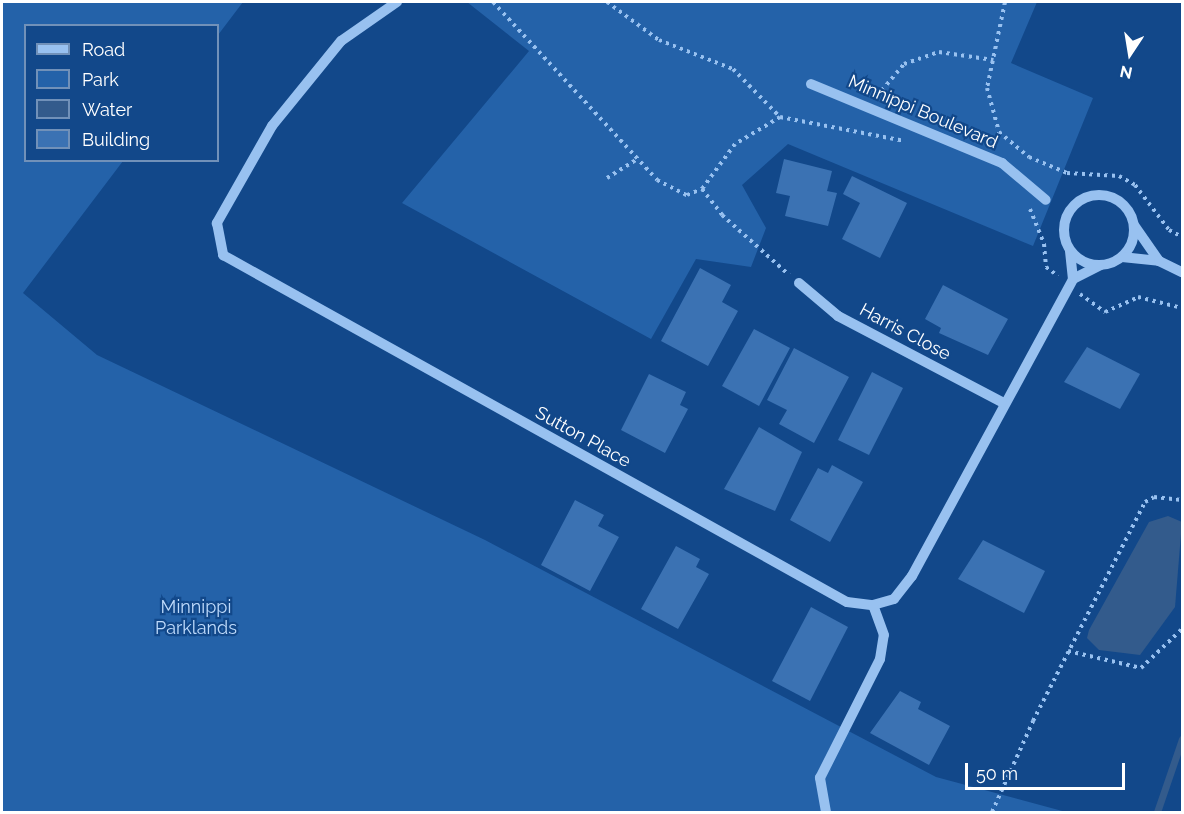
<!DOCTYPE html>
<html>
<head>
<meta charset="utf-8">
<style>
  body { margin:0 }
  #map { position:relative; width:1184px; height:814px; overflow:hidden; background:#12488a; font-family:Raleway,sans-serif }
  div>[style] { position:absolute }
  .green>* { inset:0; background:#2462a9 }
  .water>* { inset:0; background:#335b8c }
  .stream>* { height:7px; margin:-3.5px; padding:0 3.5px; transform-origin:3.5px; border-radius:3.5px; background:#335b8c }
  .building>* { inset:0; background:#3b72b3 }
  .path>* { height:4px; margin-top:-2px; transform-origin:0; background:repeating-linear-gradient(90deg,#98c1f0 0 3px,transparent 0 7.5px) }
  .minor>* { height:10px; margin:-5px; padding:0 5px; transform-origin:5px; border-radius:5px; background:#98c1f0 }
  .minor>.ring { margin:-5px; padding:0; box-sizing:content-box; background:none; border:10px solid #98c1f0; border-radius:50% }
  span { translate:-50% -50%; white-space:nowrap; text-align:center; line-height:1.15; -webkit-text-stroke:4.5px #12488a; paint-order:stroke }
  .street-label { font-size:18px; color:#fff }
  .park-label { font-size:18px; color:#bfdbfc }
  .frame { position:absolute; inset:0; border:3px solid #fff; pointer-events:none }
  .legend { position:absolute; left:24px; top:24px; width:195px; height:138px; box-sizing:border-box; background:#12488a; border:2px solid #7191b9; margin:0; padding:8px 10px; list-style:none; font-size:18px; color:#fff }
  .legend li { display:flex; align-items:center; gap:12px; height:30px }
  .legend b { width:30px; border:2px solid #7191b9 }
  .north { position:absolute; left:1100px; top:24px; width:60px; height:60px; -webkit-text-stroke:4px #12488a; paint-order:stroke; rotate:192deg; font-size:16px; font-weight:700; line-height:24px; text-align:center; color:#fff }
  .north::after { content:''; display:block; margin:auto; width:21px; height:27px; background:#fff; clip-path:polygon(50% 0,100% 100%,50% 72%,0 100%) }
  .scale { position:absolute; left:965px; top:763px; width:160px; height:27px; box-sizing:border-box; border:3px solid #fff; border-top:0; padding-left:8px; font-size:18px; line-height:21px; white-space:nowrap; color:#fff; -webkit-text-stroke:4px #12488a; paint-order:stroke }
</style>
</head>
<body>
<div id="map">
  <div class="green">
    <div style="clip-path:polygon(2px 2px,243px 2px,218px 35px,218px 26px,26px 26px,26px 160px,123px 161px,23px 293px,97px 355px,485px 540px,936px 777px,1066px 812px,2px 812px)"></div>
    <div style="clip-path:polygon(467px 2px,1037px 2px,1011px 63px,1093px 98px,1033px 246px,788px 144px,742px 185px,766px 228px,751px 267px,696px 259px,651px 339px,402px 203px,529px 51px)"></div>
  </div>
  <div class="water">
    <div style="clip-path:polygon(1168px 516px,1182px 522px,1175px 607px,1140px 655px,1099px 650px,1087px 638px,1089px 630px,1149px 522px)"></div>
  </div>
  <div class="stream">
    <div style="left:1157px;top:812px;width:77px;rotate:-71.1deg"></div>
  </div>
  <div class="building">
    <div style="clip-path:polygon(784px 159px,832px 171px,827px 191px,837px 193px,828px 226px,785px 216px,790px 196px,776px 193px)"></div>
    <div style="clip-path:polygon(852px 176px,907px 203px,880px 258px,842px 239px,860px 203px,843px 194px)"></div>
    <div style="clip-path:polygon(700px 268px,731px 285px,722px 302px,738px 311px,708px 366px,661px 341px)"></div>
    <div style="clip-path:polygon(943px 285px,1008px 319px,988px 355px,939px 333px,941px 328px,925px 319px)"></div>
    <div style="clip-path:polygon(754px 329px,790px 348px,759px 406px,722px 386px)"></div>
    <div style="clip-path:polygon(1087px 347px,1140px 374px,1120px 409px,1064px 382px)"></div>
    <div style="clip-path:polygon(794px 348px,849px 377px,814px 443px,779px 424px,787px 410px,767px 400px)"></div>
    <div style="clip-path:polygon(872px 372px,903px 388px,869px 455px,838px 440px)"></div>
    <div style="clip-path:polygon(649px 374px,686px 392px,680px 405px,688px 409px,665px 453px,621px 430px)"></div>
    <div style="clip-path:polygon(759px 427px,802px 452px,775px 511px,724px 489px)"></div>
    <div style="clip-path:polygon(832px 465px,863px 482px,830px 542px,790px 520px,818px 468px,828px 473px)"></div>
    <div style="clip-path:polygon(575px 500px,604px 515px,598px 526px,619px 537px,590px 591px,541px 565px)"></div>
    <div style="clip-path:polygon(983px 540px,1045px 571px,1024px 613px,958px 579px)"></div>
    <div style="clip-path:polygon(676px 546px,700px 559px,696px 567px,709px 574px,678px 629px,641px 609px)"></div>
    <div style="clip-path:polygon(811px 607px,848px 627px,810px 701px,772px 681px)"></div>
    <div style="clip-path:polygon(900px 691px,921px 702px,918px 709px,950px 726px,929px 765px,870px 733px)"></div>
  </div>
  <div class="path">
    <div style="left:493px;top:2px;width:242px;rotate:47.3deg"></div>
    <div style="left:657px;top:180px;width:34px;rotate:27deg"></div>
    <div style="left:687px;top:195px;width:16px;rotate:-22deg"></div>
    <div style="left:607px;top:2px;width:64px;rotate:36.2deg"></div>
    <div style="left:659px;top:40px;width:79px;rotate:21.4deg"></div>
    <div style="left:733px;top:69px;width:67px;rotate:45.6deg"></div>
    <div style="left:780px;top:117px;width:127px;rotate:10.9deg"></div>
    <div style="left:1005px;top:2px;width:88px;rotate:101.8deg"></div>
    <div style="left:987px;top:88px;width:46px;rotate:74.7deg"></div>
    <div style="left:999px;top:132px;width:39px;rotate:40deg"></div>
    <div style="left:1029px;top:157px;width:41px;rotate:22.8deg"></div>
    <div style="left:1067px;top:173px;width:52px;rotate:3.3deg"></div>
    <div style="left:1119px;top:176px;width:18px;rotate:29deg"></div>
    <div style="left:1135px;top:185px;width:56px;rotate:52.9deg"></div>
    <div style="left:1169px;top:230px;width:15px;rotate:28deg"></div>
    <div style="left:877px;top:96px;width:42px;rotate:-49.8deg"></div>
    <div style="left:904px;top:64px;width:37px;rotate:-19deg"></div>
    <div style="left:939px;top:52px;width:55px;rotate:8.4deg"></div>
    <div style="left:780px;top:117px;width:52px;rotate:149deg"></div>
    <div style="left:735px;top:144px;width:56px;rotate:126.3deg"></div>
    <div style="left:702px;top:189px;width:33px;rotate:52deg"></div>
    <div style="left:722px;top:215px;width:90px;rotate:41.8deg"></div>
    <div style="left:607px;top:178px;width:34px;rotate:-32deg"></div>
    <div style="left:1030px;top:209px;width:38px;rotate:68deg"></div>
    <div style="left:1044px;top:244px;width:23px;rotate:85deg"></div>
    <div style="left:1046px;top:267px;width:15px;rotate:37deg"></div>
    <div style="left:1080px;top:294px;width:31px;rotate:36deg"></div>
    <div style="left:1105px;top:312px;width:36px;rotate:-24deg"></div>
    <div style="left:1138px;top:297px;width:45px;rotate:14deg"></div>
    <div style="left:1068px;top:651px;width:75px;rotate:13.1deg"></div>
    <div style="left:1141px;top:668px;width:57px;rotate:-43.6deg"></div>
    <div style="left:992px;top:812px;width:100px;rotate:-65.7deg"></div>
    <div style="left:1033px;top:721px;width:246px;rotate:-62.9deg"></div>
    <div style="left:1145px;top:502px;width:10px;rotate:-29deg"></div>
    <div style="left:1154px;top:497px;width:28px;rotate:6deg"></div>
  </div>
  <div class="minor">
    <div style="left:397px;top:2px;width:68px;rotate:145.1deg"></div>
    <div style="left:341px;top:41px;width:109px;rotate:129.1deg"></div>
    <div style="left:272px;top:126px;width:112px;rotate:119.6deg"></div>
    <div style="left:217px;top:223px;width:33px;rotate:79deg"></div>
    <div style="left:223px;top:255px;width:714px;rotate:29.08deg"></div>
    <div style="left:847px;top:602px;width:26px;rotate:7deg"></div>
    <div style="left:873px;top:605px;width:22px;rotate:-16deg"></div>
    <div style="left:894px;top:599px;width:29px;rotate:-52deg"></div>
    <div style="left:912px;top:576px;width:338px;rotate:-61.5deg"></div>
    <div style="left:1073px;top:279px;width:31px;rotate:-27deg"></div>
    <div style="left:811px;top:84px;width:207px;rotate:22.5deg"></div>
    <div style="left:1002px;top:163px;width:57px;rotate:40.1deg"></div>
    <div class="ring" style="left:1064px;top:195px;width:60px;height:60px"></div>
    <div style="left:1134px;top:225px;width:44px;rotate:55.2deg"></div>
    <div style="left:1070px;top:251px;width:28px;rotate:84deg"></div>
    <div style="left:1122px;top:257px;width:37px;rotate:6deg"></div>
    <div style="left:1159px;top:261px;width:25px;rotate:26deg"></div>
    <div style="left:799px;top:283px;width:51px;rotate:40.2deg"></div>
    <div style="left:838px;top:316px;width:185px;rotate:27.7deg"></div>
    <div style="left:826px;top:812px;width:35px;rotate:-100deg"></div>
    <div style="left:820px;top:778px;width:133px;rotate:-63.2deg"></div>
    <div style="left:880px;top:659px;width:24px;rotate:-81deg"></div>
    <div style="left:884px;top:635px;width:32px;rotate:-110deg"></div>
  </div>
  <div class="street-label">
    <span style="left:923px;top:112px;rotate:23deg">Minnippi Boulevard</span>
    <span style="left:905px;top:332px;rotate:28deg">Harris Close</span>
    <span style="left:583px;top:437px;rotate:29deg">Sutton Place</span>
  </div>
  <div class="park-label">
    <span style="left:196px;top:618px">Minnippi<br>Parklands</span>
  </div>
  <div class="frame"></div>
  <ul class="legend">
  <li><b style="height:8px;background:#98c1f0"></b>Road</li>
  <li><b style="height:16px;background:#2462a9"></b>Park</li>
  <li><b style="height:16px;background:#335b8c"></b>Water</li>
  <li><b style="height:16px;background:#3b72b3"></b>Building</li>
  </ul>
  <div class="north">N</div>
  <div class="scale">50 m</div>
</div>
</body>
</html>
